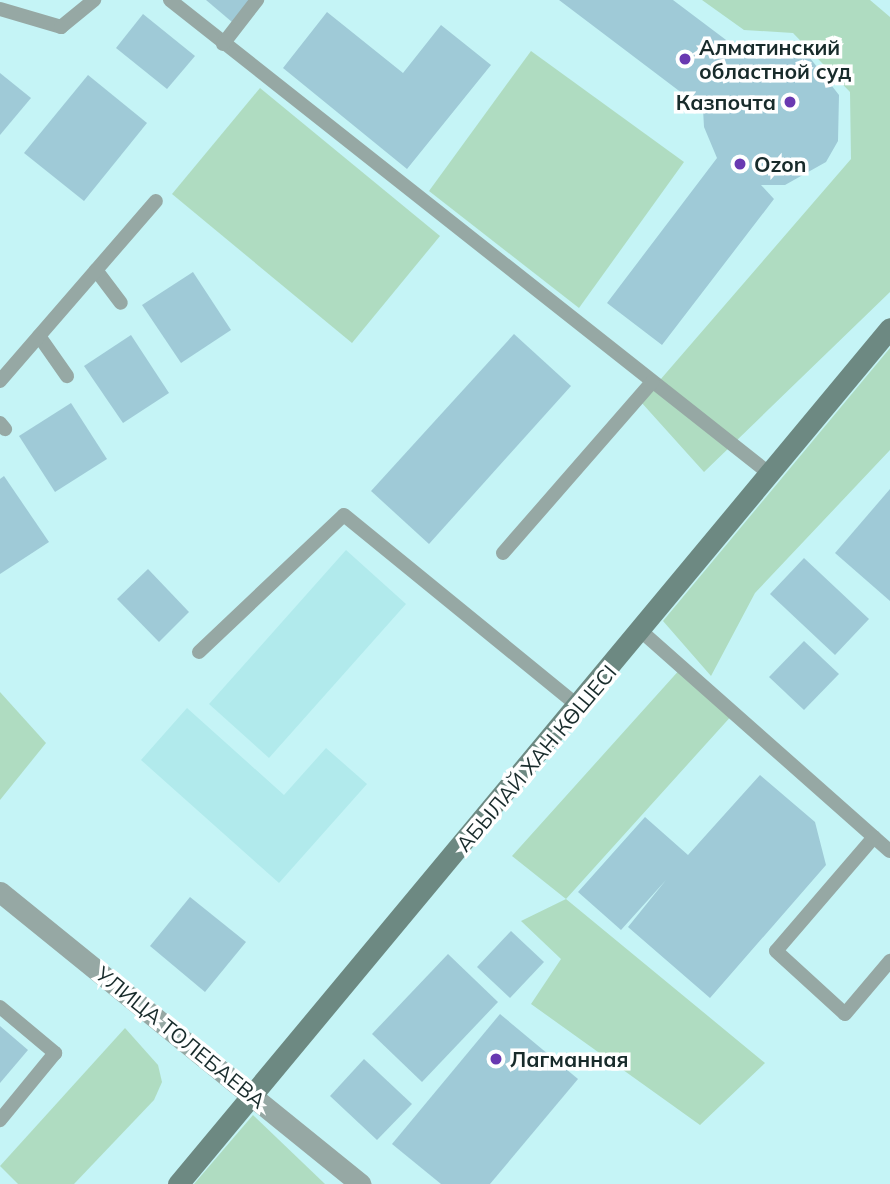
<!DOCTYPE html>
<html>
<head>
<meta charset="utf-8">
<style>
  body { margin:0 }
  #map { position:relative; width:890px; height:1184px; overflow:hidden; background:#c5f4f6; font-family:Mulish,sans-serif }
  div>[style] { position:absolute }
  .built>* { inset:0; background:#b1eaec }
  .green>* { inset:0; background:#afdcc1 }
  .building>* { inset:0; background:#9fcad7 }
  .lane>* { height:14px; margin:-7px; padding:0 7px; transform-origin:7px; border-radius:7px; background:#96a8a4 }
  .street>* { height:21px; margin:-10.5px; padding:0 10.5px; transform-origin:10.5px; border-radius:10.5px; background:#96a8a4 }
  .secondary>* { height:21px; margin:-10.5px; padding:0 10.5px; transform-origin:10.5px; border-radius:10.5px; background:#6d8982 }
  .dots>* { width:19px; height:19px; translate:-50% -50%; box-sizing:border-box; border:4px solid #fff; border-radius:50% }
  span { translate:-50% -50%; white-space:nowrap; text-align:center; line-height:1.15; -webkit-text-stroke:7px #fff; paint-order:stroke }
  .poi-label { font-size:21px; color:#182b2b; font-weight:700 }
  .left { translate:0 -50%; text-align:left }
  .right { translate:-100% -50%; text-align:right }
  .street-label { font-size:21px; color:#182b2b }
</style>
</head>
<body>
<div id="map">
  <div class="built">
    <div style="clip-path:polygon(346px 550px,406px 604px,269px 758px,209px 704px)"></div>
    <div style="clip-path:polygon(187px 708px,284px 795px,326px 748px,367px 784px,279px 883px,141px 760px)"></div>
  </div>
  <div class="green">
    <div style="clip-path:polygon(702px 0,870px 0,890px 17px,890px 292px,704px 472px,641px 402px,851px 159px,850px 92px,793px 33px,744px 30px)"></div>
    <div style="clip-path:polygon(531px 51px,684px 162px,579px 308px,429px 191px)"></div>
    <div style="clip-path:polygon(260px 88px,440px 236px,352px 343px,172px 194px)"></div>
    <div style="clip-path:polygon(890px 348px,890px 450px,755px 593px,711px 676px,663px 621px)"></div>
    <div style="clip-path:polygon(682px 667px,734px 713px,566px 899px,765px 1063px,700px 1125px,531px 1004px,561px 959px,521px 921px,566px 899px,512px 856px)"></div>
    <div style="clip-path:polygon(0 692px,46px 743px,0 800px)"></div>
    <div style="clip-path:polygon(125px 1028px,158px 1065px,162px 1082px,154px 1100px,74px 1184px,18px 1184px,0 1166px)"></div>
    <div style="clip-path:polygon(253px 1115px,325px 1184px,194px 1184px)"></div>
  </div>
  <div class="building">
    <div style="clip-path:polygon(206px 0,250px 0,232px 22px)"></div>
    <div style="clip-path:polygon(559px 0,673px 0,742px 52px,788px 49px,810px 58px,839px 95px,838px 141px,826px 162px,785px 185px,761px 185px,774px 199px,662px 345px,607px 303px,717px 158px,704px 127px,703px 109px)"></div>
    <div style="clip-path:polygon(327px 12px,403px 73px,441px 25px,491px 65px,407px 169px,283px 68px)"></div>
    <div style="clip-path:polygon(143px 14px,195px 56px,167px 89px,116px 48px)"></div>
    <div style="clip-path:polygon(0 73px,31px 98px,0 135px)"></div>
    <div style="clip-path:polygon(88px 75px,147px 123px,84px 201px,24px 153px)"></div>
    <div style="clip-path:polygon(193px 272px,231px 330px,181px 363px,142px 305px)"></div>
    <div style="clip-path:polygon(514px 334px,571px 386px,429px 544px,371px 491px)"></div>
    <div style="clip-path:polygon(131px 335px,169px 393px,123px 423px,84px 366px)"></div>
    <div style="clip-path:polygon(71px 403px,107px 459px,55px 492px,19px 436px)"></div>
    <div style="clip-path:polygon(4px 476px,49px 542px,0 574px,0 479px)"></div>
    <div style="clip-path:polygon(890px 489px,890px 601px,835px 553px)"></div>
    <div style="clip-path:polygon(804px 558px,869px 619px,835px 655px,770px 594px)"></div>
    <div style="clip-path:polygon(148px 569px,189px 612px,159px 642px,117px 599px)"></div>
    <div style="clip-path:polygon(804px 641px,839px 674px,804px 710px,769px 677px)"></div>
    <div style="clip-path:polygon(760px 775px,815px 822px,826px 865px,710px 998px,628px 927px,666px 880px,621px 930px,578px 892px,645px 817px,688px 855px)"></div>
    <div style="clip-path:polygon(190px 897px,246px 942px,205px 992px,150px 946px)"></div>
    <div style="clip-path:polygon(511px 931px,544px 962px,510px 998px,477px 967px)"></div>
    <div style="clip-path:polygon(448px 954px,498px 1002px,422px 1082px,372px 1034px)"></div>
    <div style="clip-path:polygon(500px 1014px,578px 1079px,490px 1184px,441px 1184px,392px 1144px)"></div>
    <div style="clip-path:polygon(0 1026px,28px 1050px,0 1083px)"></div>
    <div style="clip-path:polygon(364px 1059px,412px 1104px,377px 1140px,330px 1096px)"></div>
  </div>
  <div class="lane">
    <div style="left:170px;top:0;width:765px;rotate:38.31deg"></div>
    <div style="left:0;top:9px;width:64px;rotate:16.4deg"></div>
    <div style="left:61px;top:27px;width:43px;rotate:-39.3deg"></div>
    <div style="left:223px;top:44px;width:56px;rotate:-52.3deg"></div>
    <div style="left:96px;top:270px;width:41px;rotate:52.9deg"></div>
    <div style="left:39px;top:336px;width:49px;rotate:55deg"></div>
    <div style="left:0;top:381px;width:238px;rotate:-49.1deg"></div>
    <div style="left:0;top:423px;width:8px;rotate:50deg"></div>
    <div style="left:503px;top:553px;width:227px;rotate:-48.9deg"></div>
    <div style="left:641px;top:631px;width:332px;rotate:41.5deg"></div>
    <div style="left:199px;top:652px;width:199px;rotate:-43.4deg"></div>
    <div style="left:344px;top:515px;width:302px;rotate:39.2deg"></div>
    <div style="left:874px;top:837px;width:150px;rotate:130.7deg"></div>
    <div style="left:776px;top:951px;width:93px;rotate:42.4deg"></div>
    <div style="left:845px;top:1014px;width:70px;rotate:-49.7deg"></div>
    <div style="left:0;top:1007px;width:72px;rotate:39.9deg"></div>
    <div style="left:55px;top:1053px;width:87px;rotate:129.4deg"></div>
  </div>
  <div class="street">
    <div style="left:0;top:892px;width:464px;rotate:39deg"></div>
  </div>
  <div class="secondary">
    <div style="left:178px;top:1184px;width:1113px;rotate:-50.25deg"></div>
  </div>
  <div class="dots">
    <div style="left:685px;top:59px;background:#6939b1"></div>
    <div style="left:790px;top:102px;background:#6939b1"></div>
    <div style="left:740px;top:164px;background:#6939b1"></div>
    <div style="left:496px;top:1059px;background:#6939b1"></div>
  </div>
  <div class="poi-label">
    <span class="left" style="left:699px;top:59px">Алматинский<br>областной суд</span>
    <span class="right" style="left:776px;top:102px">Казпочта</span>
    <span class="left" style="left:754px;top:164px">Ozon</span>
    <span class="left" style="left:510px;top:1059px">Лагманная</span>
  </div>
  <div class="street-label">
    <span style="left:536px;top:758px;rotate:-50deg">АБЫЛАЙ ХАН КӨШЕСІ</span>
    <span style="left:181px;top:1037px;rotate:39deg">УЛИЦА ТОЛЕБАЕВА</span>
  </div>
</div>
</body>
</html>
